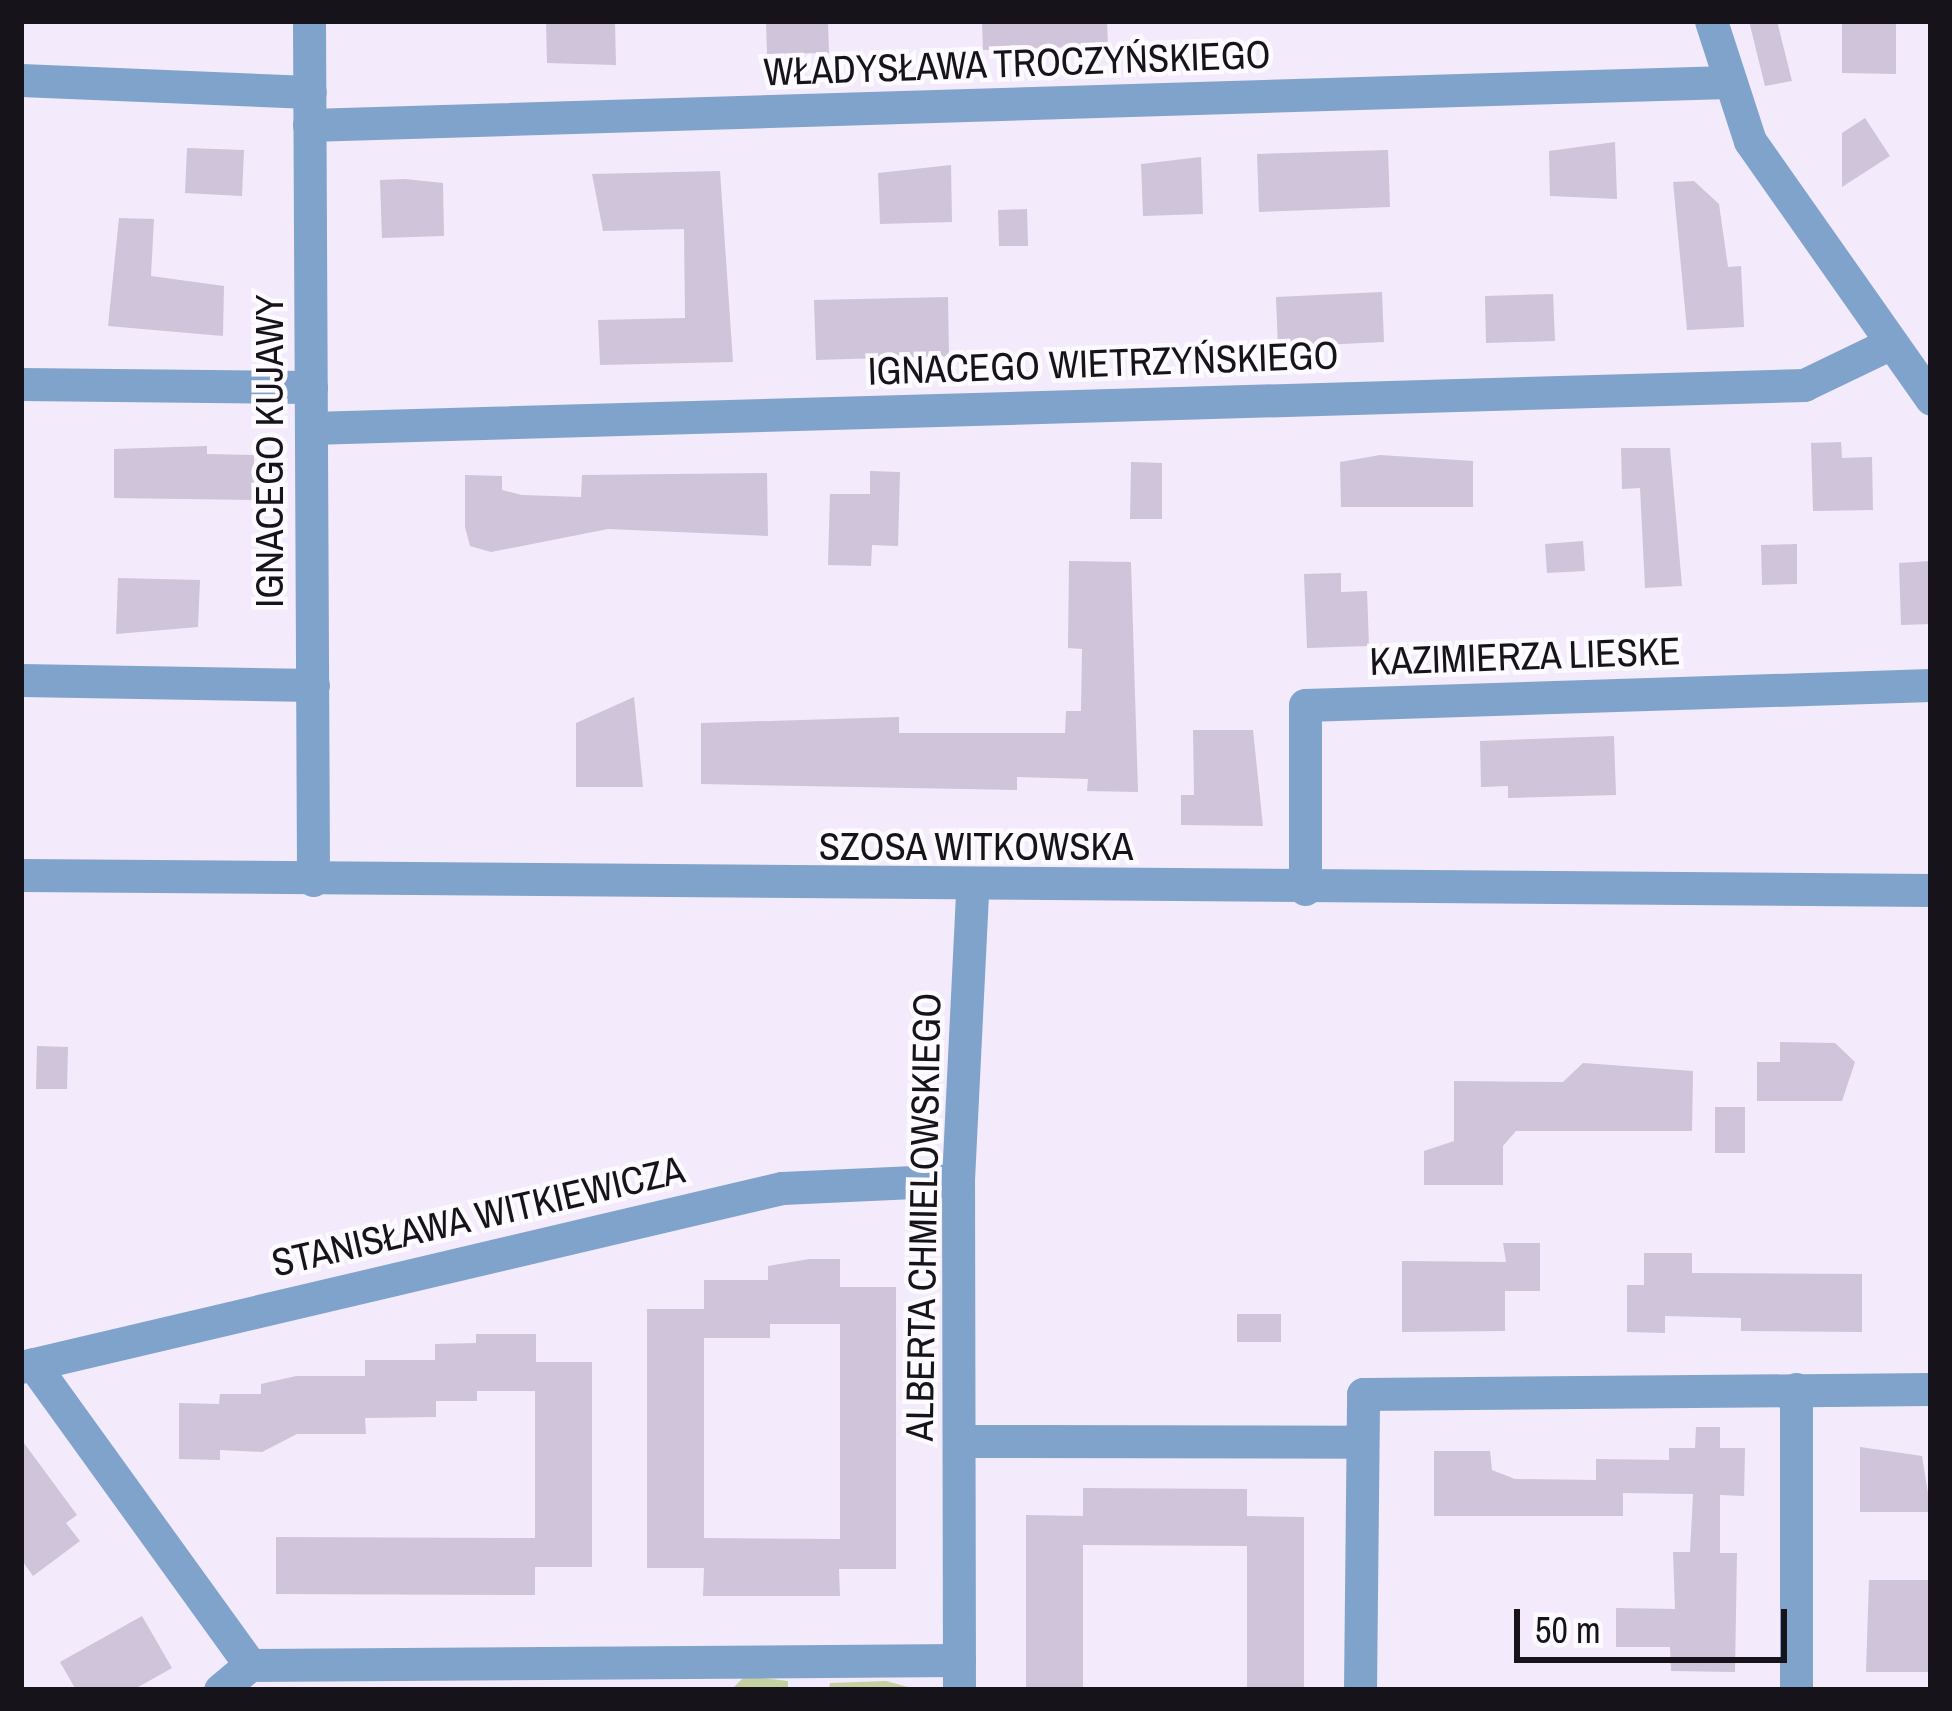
<!DOCTYPE html>
<html>
<head>
<meta charset="utf-8">
<style>
  body { margin:0 }
  #map { position:relative; width:1952px; height:1711px; overflow:hidden; background:#f3eafc; font-family:"Archivo Narrow",sans-serif }
  div>[style] { position:absolute }
  .green>* { inset:0; background:#c4d1a1 }
  .building>* { inset:0; background:#cfc4d9 }
  .minor>* { height:33px; margin:-16.5px; padding:0 16.5px; transform-origin:16.5px; border-radius:16.5px; background:#80a3cc }
  .tertiary>* { height:33px; margin:-16.5px; padding:0 16.5px; transform-origin:16.5px; border-radius:16.5px; background:#80a3cc }
  span { translate:-50% -50%; white-space:nowrap; text-align:center; line-height:1.15; -webkit-text-stroke:9px #fdfbff; paint-order:stroke }
  .street-label { font-size:39px; color:#17131a }
  .frame { position:absolute; inset:0; border:24px solid #17131a; pointer-events:none }
  .scale { position:absolute; left:1514px; top:1609px; width:273px; height:54px; box-sizing:border-box; border:6px solid #17131a; border-top:0; padding-left:15px; font-size:36px; line-height:42px; white-space:nowrap; color:#17131a; -webkit-text-stroke:9px #fdfbff; paint-order:stroke }
</style>
</head>
<body>
<div id="map">
  <div class="green">
    <div style="clip-path:polygon(745px 1676px,788px 1681px,788px 1690px,731px 1690px)"></div>
    <div style="clip-path:polygon(886px 1681px,919px 1690px,829px 1690px,830px 1683px)"></div>
  </div>
  <div class="building">
    <div style="clip-path:polygon(546px 21px,615px 21px,616px 65px,547px 63px)"></div>
    <div style="clip-path:polygon(766px 21px,828px 21px,829px 53px,767px 54px)"></div>
    <div style="clip-path:polygon(982px 21px,1107px 21px,1108px 46px,983px 50px)"></div>
    <div style="clip-path:polygon(1749px 21px,1777px 21px,1792px 81px,1765px 86px)"></div>
    <div style="clip-path:polygon(1842px 21px,1896px 21px,1896px 74px,1842px 73px)"></div>
    <div style="clip-path:polygon(1865px 118px,1890px 156px,1842px 187px,1842px 133px)"></div>
    <div style="clip-path:polygon(1615px 142px,1617px 199px,1550px 196px,1549px 151px)"></div>
    <div style="clip-path:polygon(187px 148px,244px 150px,242px 196px,185px 193px)"></div>
    <div style="clip-path:polygon(1388px 150px,1390px 207px,1259px 212px,1257px 154px)"></div>
    <div style="clip-path:polygon(1201px 157px,1203px 214px,1143px 216px,1141px 164px)"></div>
    <div style="clip-path:polygon(951px 165px,952px 222px,880px 224px,878px 173px)"></div>
    <div style="clip-path:polygon(720px 171px,733px 362px,600px 365px,598px 320px,685px 318px,684px 229px,603px 231px,592px 174px)"></div>
    <div style="clip-path:polygon(405px 179px,443px 183px,444px 236px,382px 238px,380px 180px)"></div>
    <div style="clip-path:polygon(1694px 181px,1719px 204px,1728px 267px,1741px 266px,1744px 327px,1687px 330px,1673px 182px)"></div>
    <div style="clip-path:polygon(1027px 209px,1028px 246px,999px 246px,998px 210px)"></div>
    <div style="clip-path:polygon(119px 218px,154px 219px,151px 276px,224px 286px,223px 336px,108px 326px)"></div>
    <div style="clip-path:polygon(1382px 292px,1384px 342px,1278px 347px,1276px 297px)"></div>
    <div style="clip-path:polygon(1553px 294px,1555px 341px,1486px 343px,1485px 296px)"></div>
    <div style="clip-path:polygon(948px 297px,949px 356px,816px 360px,814px 300px)"></div>
    <div style="clip-path:polygon(1841px 442px,1842px 458px,1872px 457px,1873px 510px,1813px 511px,1811px 443px)"></div>
    <div style="clip-path:polygon(207px 446px,207px 454px,254px 455px,254px 500px,114px 498px,114px 449px)"></div>
    <div style="clip-path:polygon(1621px 448px,1670px 448px,1682px 586px,1645px 588px,1640px 488px,1622px 489px)"></div>
    <div style="clip-path:polygon(1380px 455px,1473px 461px,1473px 507px,1341px 507px,1340px 462px)"></div>
    <div style="clip-path:polygon(1131px 462px,1162px 463px,1162px 519px,1130px 519px)"></div>
    <div style="clip-path:polygon(870px 471px,900px 472px,898px 546px,872px 545px,871px 566px,828px 565px,830px 494px,870px 494px)"></div>
    <div style="clip-path:polygon(767px 473px,768px 536px,608px 529px,491px 552px,470px 546px,465px 527px,465px 475px,502px 476px,502px 490px,522px 495px,581px 497px,582px 475px)"></div>
    <div style="clip-path:polygon(1583px 541px,1585px 571px,1547px 573px,1545px 544px)"></div>
    <div style="clip-path:polygon(1797px 544px,1797px 584px,1762px 585px,1761px 545px)"></div>
    <div style="clip-path:polygon(1069px 561px,1131px 562px,1138px 792px,1087px 791px,1088px 779px,1017px 777px,1017px 790px,701px 784px,701px 723px,899px 717px,899px 733px,1065px 733px,1066px 711px,1081px 711px,1082px 649px,1068px 648px)"></div>
    <div style="clip-path:polygon(1931px 561px,1931px 624px,1901px 625px,1899px 563px)"></div>
    <div style="clip-path:polygon(1341px 573px,1341px 592px,1367px 591px,1369px 646px,1307px 648px,1304px 574px)"></div>
    <div style="clip-path:polygon(118px 578px,200px 580px,198px 627px,116px 634px)"></div>
    <div style="clip-path:polygon(634px 697px,643px 787px,576px 787px,576px 723px)"></div>
    <div style="clip-path:polygon(1193px 730px,1253px 730px,1263px 826px,1181px 825px,1181px 795px,1194px 795px)"></div>
    <div style="clip-path:polygon(1614px 736px,1616px 795px,1508px 798px,1508px 786px,1481px 787px,1480px 741px)"></div>
    <div style="clip-path:polygon(1780px 1042px,1835px 1043px,1855px 1062px,1842px 1101px,1757px 1101px,1757px 1062px,1780px 1062px)"></div>
    <div style="clip-path:polygon(37px 1046px,68px 1047px,67px 1089px,36px 1089px)"></div>
    <div style="clip-path:polygon(1583px 1063px,1693px 1071px,1692px 1131px,1516px 1131px,1503px 1146px,1503px 1185px,1424px 1185px,1424px 1151px,1454px 1141px,1454px 1081px,1563px 1082px)"></div>
    <div style="clip-path:polygon(1715px 1107px,1745px 1107px,1745px 1153px,1715px 1153px)"></div>
    <div style="clip-path:polygon(1503px 1243px,1540px 1243px,1540px 1291px,1505px 1291px,1505px 1331px,1402px 1332px,1402px 1261px,1506px 1262px)"></div>
    <div style="clip-path:polygon(1644px 1253px,1692px 1253px,1692px 1273px,1862px 1274px,1862px 1332px,1741px 1331px,1741px 1318px,1665px 1316px,1665px 1333px,1627px 1332px,1627px 1285px,1644px 1285px)"></div>
    <div style="clip-path:polygon(evenodd,809px 1259px,840px 1259px,840px 1287px,896px 1287px,896px 1569px,839px 1569px,840px 1596px,703px 1596px,704px 1568px,647px 1568px,647px 1309px,704px 1309px,704px 1280px,768px 1280px,768px 1266px,809px 1259px,770px 1324px,840px 1324px,840px 1539px,704px 1538px,704px 1338px,770px 1338px,770px 1324px)"></div>
    <div style="clip-path:polygon(1237px 1314px,1281px 1314px,1281px 1342px,1237px 1342px)"></div>
    <div style="clip-path:polygon(476px 1334px,536px 1334px,536px 1362px,592px 1362px,592px 1567px,535px 1567px,535px 1595px,276px 1594px,276px 1537px,535px 1538px,535px 1391px,477px 1391px,477px 1401px,436px 1401px,436px 1417px,365px 1418px,366px 1434px,297px 1434px,262px 1452px,220px 1450px,220px 1460px,179px 1459px,179px 1403px,219px 1404px,220px 1394px,261px 1394px,261px 1384px,296px 1376px,365px 1376px,365px 1360px,435px 1360px,435px 1344px,476px 1343px)"></div>
    <div style="clip-path:polygon(1696px 1427px,1720px 1427px,1720px 1448px,1745px 1448px,1744px 1496px,1720px 1495px,1720px 1553px,1737px 1553px,1735px 1672px,1671px 1671px,1670px 1647px,1616px 1647px,1616px 1608px,1675px 1609px,1673px 1552px,1690px 1552px,1693px 1494px,1623px 1493px,1623px 1516px,1434px 1516px,1434px 1451px,1490px 1451px,1492px 1470px,1515px 1479px,1596px 1480px,1596px 1459px,1669px 1460px,1669px 1448px,1695px 1448px)"></div>
    <div style="clip-path:polygon(21px 1439px,77px 1515px,66px 1523px,80px 1541px,33px 1576px,21px 1559px)"></div>
    <div style="clip-path:polygon(1860px 1447px,1922px 1456px,1931px 1512px,1860px 1512px)"></div>
    <div style="clip-path:polygon(1083px 1488px,1247px 1489px,1247px 1516px,1304px 1517px,1304px 1690px,1247px 1690px,1247px 1546px,1083px 1545px,1083px 1690px,1026px 1690px,1026px 1515px,1083px 1516px)"></div>
    <div style="clip-path:polygon(1869px 1580px,1931px 1580px,1931px 1672px,1866px 1672px)"></div>
    <div style="clip-path:polygon(142px 1616px,172px 1668px,133px 1690px,76px 1690px,60px 1662px)"></div>
  </div>
  <div class="minor">
    <div style="left:309px;top:21px;width:859px;rotate:89.73deg"></div>
    <div style="left:1711px;top:21px;width:126px;rotate:72deg"></div>
    <div style="left:1750px;top:141px;width:315px;rotate:54.9deg"></div>
    <div style="left:21px;top:80px;width:289px;rotate:2.4deg"></div>
    <div style="left:309px;top:125px;width:1420px;rotate:-1.74deg"></div>
    <div style="left:21px;top:384px;width:290px;rotate:0.6deg"></div>
    <div style="left:311px;top:428px;width:1494px;rotate:-1.65deg"></div>
    <div style="left:1804px;top:385px;width:92px;rotate:-25.7deg"></div>
    <div style="left:21px;top:680px;width:292px;rotate:1deg"></div>
    <div style="left:1305px;top:889px;width:184px;rotate:-90deg"></div>
    <div style="left:1305px;top:705px;width:626px;rotate:-1.83deg"></div>
    <div style="left:33px;top:1364px;width:371px;rotate:54.2deg"></div>
    <div style="left:250px;top:1665px;width:709px;rotate:-0.4deg"></div>
    <div style="left:21px;top:1367px;width:782px;rotate:-13.24deg"></div>
    <div style="left:782px;top:1188px;width:176px;rotate:-2.6deg"></div>
    <div style="left:1796px;top:1389px;width:301px;rotate:90deg"></div>
    <div style="left:960px;top:1441px;width:402px;rotate:0.1deg"></div>
    <div style="left:220px;top:1690px;width:39px;rotate:-40deg"></div>
    <div style="left:959px;top:1690px;width:510px;rotate:-90.11deg"></div>
    <div style="left:958px;top:1180px;width:290px;rotate:-87.2deg"></div>
    <div style="left:1360px;top:1690px;width:296px;rotate:-89.4deg"></div>
    <div style="left:1363px;top:1394px;width:568px;rotate:-0.5deg"></div>
  </div>
  <div class="tertiary">
    <div style="left:21px;top:875px;width:1910px;rotate:0.45deg"></div>
  </div>
  <div class="street-label">
    <span style="left:1017px;top:63px;rotate:-2deg">WŁADYSŁAWA TROCZYŃSKIEGO</span>
    <span style="left:1103px;top:363px;rotate:-2deg">IGNACEGO WIETRZYŃSKIEGO</span>
    <span style="left:269px;top:451px;rotate:-90deg">IGNACEGO KUJAWY</span>
    <span style="left:1525px;top:656px;rotate:-2deg">KAZIMIERZA LIESKE</span>
    <span style="left:976px;top:846px">SZOSA WITKOWSKA</span>
    <span style="left:478px;top:1216px;rotate:-13deg">STANISŁAWA WITKIEWICZA</span>
    <span style="left:923px;top:1217px;rotate:-89deg">ALBERTA CHMIELOWSKIEGO</span>
  </div>
  <div class="frame"></div>
  <div class="scale">50 m</div>
</div>
</body>
</html>
